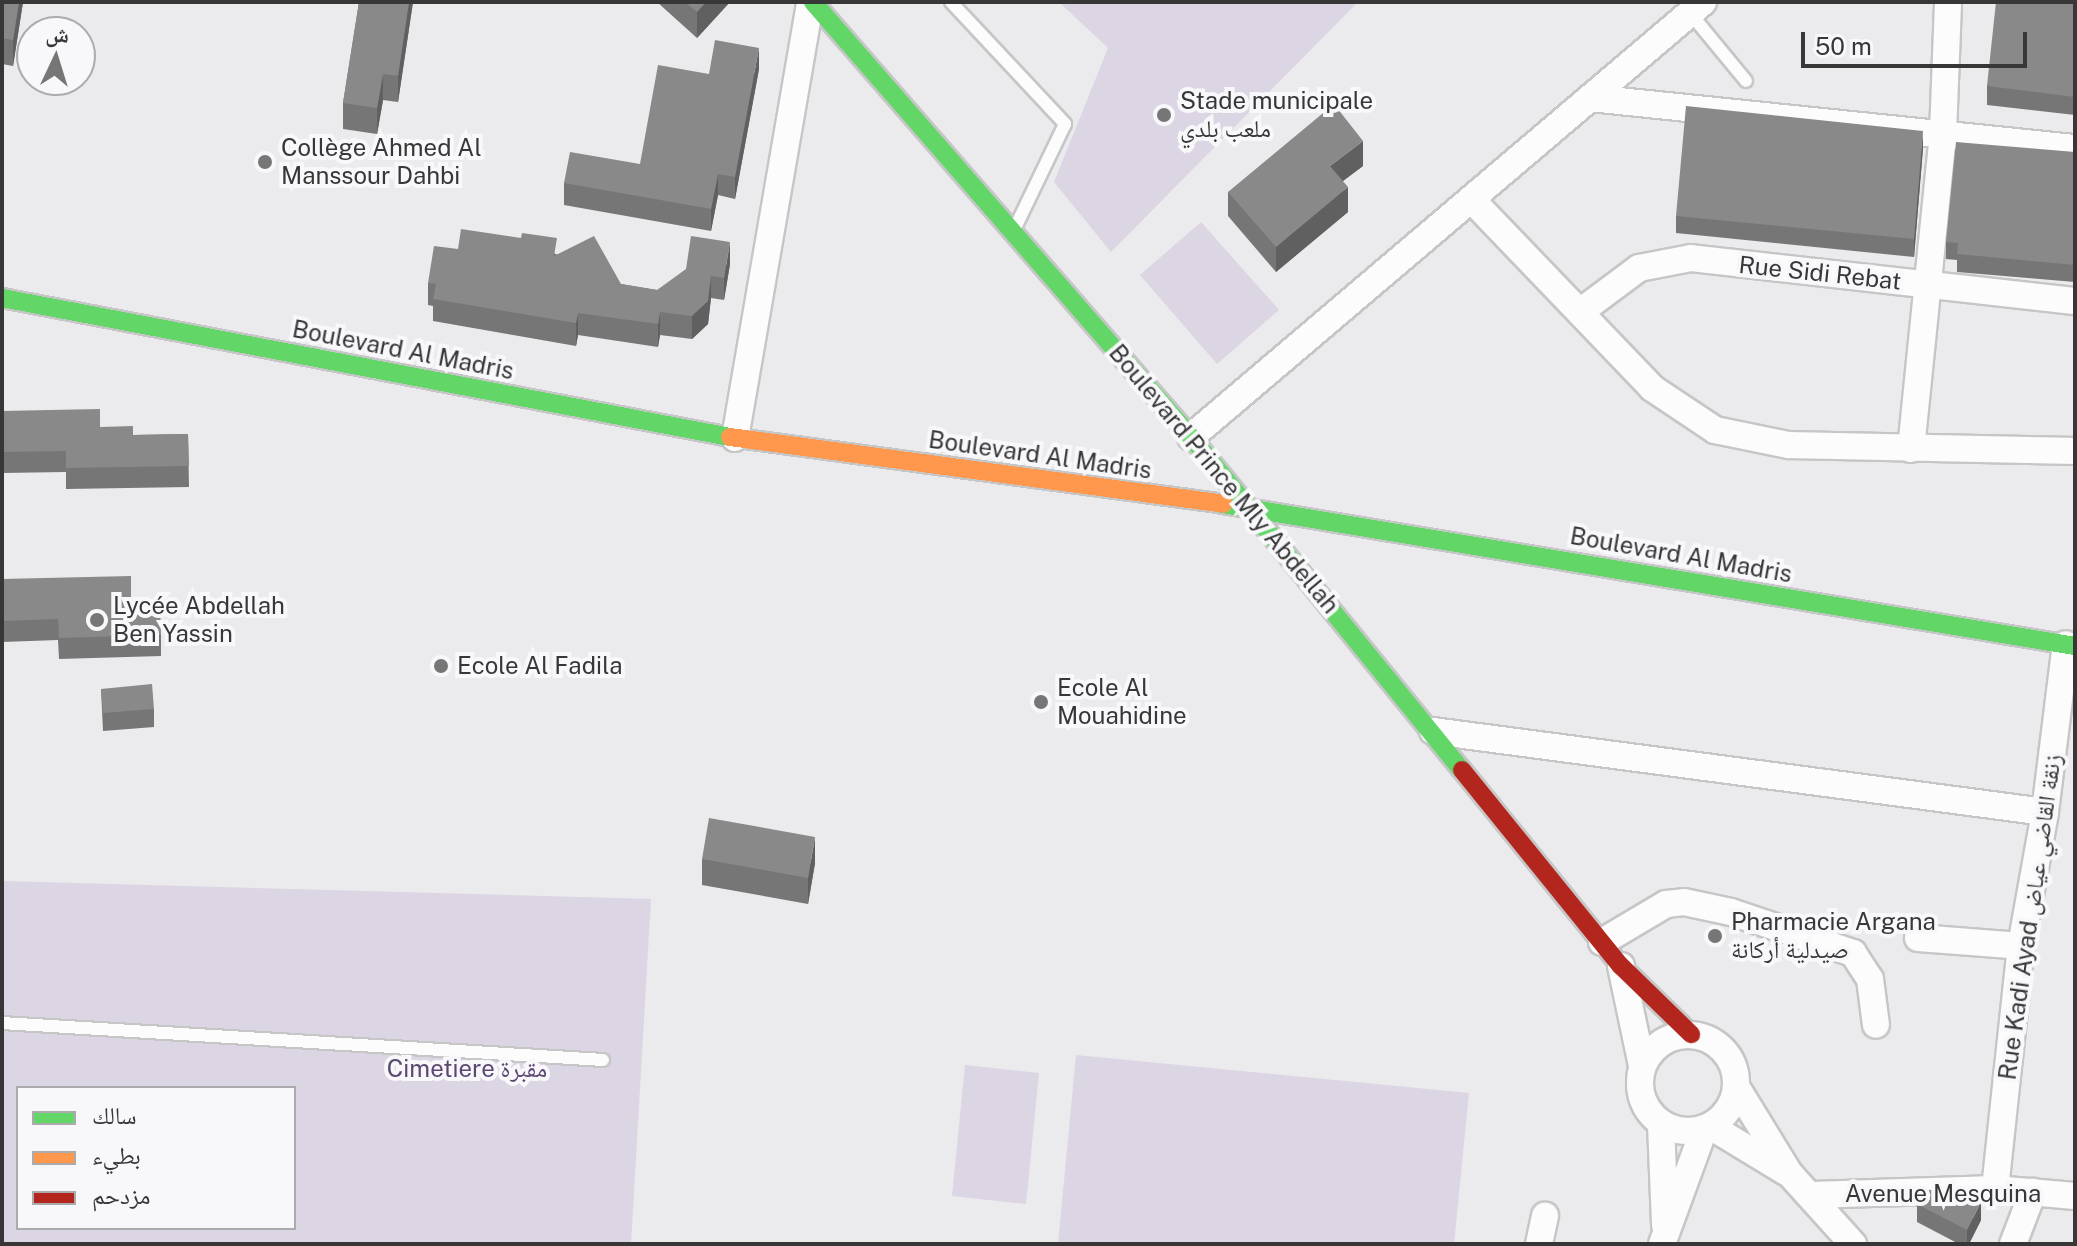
<!DOCTYPE html>
<html>
<head>
<meta charset="utf-8">
<style>
  body { margin:0 }
  #map { position:relative; width:2077px; height:1246px; overflow:hidden; background:#ebeaec; font-family:"Public Sans","Noto Naskh Arabic",sans-serif }
  div>[style] { position:absolute }
  .green>* { inset:0; background:#dcd5e3 }
  .roads { filter:drop-shadow(2px 0 #c7c6c7) drop-shadow(-2px 0 #c7c6c7) drop-shadow(0 2px #c7c6c7) drop-shadow(0 -2px #c7c6c7) }
  .lane>* { height:12px; margin:-6px; padding:0 6px; transform-origin:6px; border-radius:6px; background:#fcfcfc }
  .street>* { height:26px; margin:-13px; padding:0 13px; transform-origin:13px; border-radius:13px; background:#fcfcfc }
  .street>.ring { margin:-13px; padding:0; box-sizing:content-box; background:none; border:26px solid #fcfcfc; border-radius:50% }
  .fast>* { height:18px; margin:-9px; padding:0 9px; transform-origin:9px; border-radius:9px; background:#63d668 }
  .slow>* { height:18px; margin:-9px; padding:0 9px; transform-origin:9px; border-radius:9px; background:#ff974d }
  .jam>* { height:18px; margin:-9px; padding:0 9px; transform-origin:9px; border-radius:9px; background:#b3261e }
  .wall>* { inset:0; background:#767677 }
  .shaded-wall>* { inset:0; background:#606061 }
  .building>* { inset:0; background:#89898a }
  .dots>* { width:22px; height:22px; translate:-50% -50%; box-sizing:border-box; border:4px solid #f8f7fa; border-radius:50% }
  span { translate:-50% -50%; white-space:nowrap; text-align:center; line-height:1.15; -webkit-text-stroke:8px #f8f7fa; paint-order:stroke }
  .poi-label { font-size:24px; color:#373738 }
  .left { translate:0 -50%; text-align:left }
  .street-label { font-size:24px; color:#373738 }
  .park-label { font-size:24px; color:#5c4873 }
  .frame { position:absolute; inset:0; border:4px solid #373738; pointer-events:none }
  .legend { position:absolute; left:16px; top:1086px; width:280px; height:144px; box-sizing:border-box; background:#f8f7fa; border:2px solid #abaaac; margin:0; padding:10px 14px; list-style:none; font-size:24px; color:#373738 }
  .legend li { display:flex; align-items:center; gap:16px; height:40px }
  .legend b { width:40px; border:2px solid #abaaac }
  .north { position:absolute; left:16px; top:16px; width:80px; height:80px; box-sizing:border-box; background:#f8f7fa; border:2px solid #abaaac; border-radius:50%; rotate:4deg; font-size:22px; font-weight:700; line-height:32px; text-align:center; color:#373738 }
  .north::after { content:''; display:block; margin:auto; width:28px; height:36px; background:#767677; clip-path:polygon(50% 0,100% 100%,50% 72%,0 100%) }
  .scale { position:absolute; left:1801px; top:32px; width:226px; height:36px; box-sizing:border-box; border:4px solid #373738; border-top:0; padding-left:10px; font-size:24px; line-height:28px; white-space:nowrap; color:#373738; -webkit-text-stroke:6px #f8f7fa; paint-order:stroke }
</style>
</head>
<body>
<div id="map">
  <div class="green">
    <div style="clip-path:polygon(1059px 2px,1358px 2px,1111px 252px,1054px 182px,1108px 48px)"></div>
    <div style="clip-path:polygon(1201px 222px,1279px 310px,1217px 364px,1140px 275px)"></div>
    <div style="clip-path:polygon(evenodd,2px 881px,651px 899px,631px 1244px,2px 1244px,2px 881px,18px 1088px,294px 1088px,294px 1228px,18px 1228px,18px 1088px)"></div>
    <div style="clip-path:polygon(1076px 1055px,1469px 1093px,1454px 1244px,1058px 1244px)"></div>
    <div style="clip-path:polygon(965px 1065px,1039px 1073px,1026px 1204px,952px 1196px)"></div>
  </div>
  <div class="roads">
    <div class="lane">
      <div style="left:951px;top:2px;width:167px;rotate:46.9deg"></div>
      <div style="left:1065px;top:124px;width:113px;rotate:115.7deg"></div>
      <div style="left:1690px;top:13px;width:88px;rotate:50.5deg"></div>
      <div style="left:2px;top:1023px;width:602px;rotate:3.52deg"></div>
    </div>
    <div class="street">
      <div style="left:1590px;top:98px;width:488px;rotate:5.9deg"></div>
      <div style="left:1471px;top:199px;width:262px;rotate:46.2deg"></div>
      <div style="left:1652px;top:388px;width:76px;rotate:33.7deg"></div>
      <div style="left:1715px;top:430px;width:76px;rotate:11.5deg"></div>
      <div style="left:1789px;top:445px;width:286px;rotate:1.2deg"></div>
      <div style="left:1580px;top:312px;width:74px;rotate:-36.7deg"></div>
      <div style="left:1639px;top:268px;width:53px;rotate:-10.9deg"></div>
      <div style="left:1691px;top:258px;width:386px;rotate:6.4deg"></div>
      <div style="left:1191px;top:437px;width:672px;rotate:-40.35deg"></div>
      <div style="left:735px;top:438px;width:442px;rotate:-80.2deg"></div>
      <div style="left:1911px;top:449px;width:317px;rotate:-84.2deg"></div>
      <div style="left:1943px;top:134px;width:132px;rotate:-87.8deg"></div>
      <div style="left:1433px;top:731px;width:617px;rotate:7.54deg"></div>
      <div style="left:1918px;top:938px;width:103px;rotate:4.4deg"></div>
      <div style="left:1602px;top:942px;width:74px;rotate:-30.7deg"></div>
      <div style="left:1666px;top:904px;width:18px;rotate:-6deg"></div>
      <div style="left:1684px;top:902px;width:48px;rotate:12deg"></div>
      <div style="left:1731px;top:912px;width:129px;rotate:18.6deg"></div>
      <div style="left:1853px;top:953px;width:31px;rotate:57deg"></div>
      <div style="left:1870px;top:979px;width:46px;rotate:82.6deg"></div>
      <div style="left:1621px;top:966px;width:102px;rotate:78.1deg"></div>
      <div class="ring" style="left:1640px;top:1035px;width:70px;height:70px"></div>
      <div style="left:1737px;top:1088px;width:100px;rotate:58.5deg"></div>
      <div style="left:1789px;top:1173px;width:96px;rotate:48deg"></div>
      <div style="left:1661px;top:1124px;width:101px;rotate:87.7deg"></div>
      <div style="left:1710px;top:1126px;width:89px;rotate:31.2deg"></div>
      <div style="left:1995px;top:1189px;width:244px;rotate:-83.9deg"></div>
      <div style="left:2021px;top:946px;width:136px;rotate:-79.8deg"></div>
      <div style="left:2045px;top:812px;width:169px;rotate:-82.9deg"></div>
      <div style="left:1812px;top:1195px;width:183px;rotate:-1.9deg"></div>
      <div style="left:1995px;top:1189px;width:80px;rotate:5deg"></div>
      <div style="left:1539px;top:1244px;width:29px;rotate:-78deg"></div>
      <div style="left:1662px;top:1244px;width:122px;rotate:-69.9deg"></div>
      <div style="left:2013px;top:1244px;width:56px;rotate:-69deg"></div>
    </div>
    <div class="fast">
      <div style="left:813px;top:2px;width:576px;rotate:49.01deg"></div>
      <div style="left:1191px;top:437px;width:429px;rotate:50.9deg"></div>
      <div style="left:2px;top:298px;width:741px;rotate:10.81deg"></div>
      <div style="left:1223px;top:504px;width:864px;rotate:9.46deg"></div>
    </div>
    <div class="slow">
      <div style="left:730px;top:437px;width:498px;rotate:7.7deg"></div>
    </div>
    <div class="jam">
      <div style="left:1462px;top:770px;width:252px;rotate:51deg"></div>
      <div style="left:1621px;top:966px;width:98px;rotate:44.2deg"></div>
    </div>
  </div>
  <div class="wall">
    <div style="clip-path:polygon(2px 2px,23px 2px,13px 66px,2px 64px)"></div>
    <div style="clip-path:polygon(359px 2px,413px 2px,398px 102px,383px 100px,377px 134px,343px 129px,343px 103px)"></div>
    <div style="clip-path:polygon(657px 2px,730px 2px,697px 38px)"></div>
    <div style="clip-path:polygon(2075px 2px,2075px 115px,1987px 105px,1987px 86px)"></div>
    <div style="clip-path:polygon(759px 69px,735px 199px,718px 195px,711px 231px,564px 205px,564px 183px,640px 164px)"></div>
    <div style="clip-path:polygon(1923px 148px,1914px 257px,1676px 233px,1676px 216px)"></div>
    <div style="clip-path:polygon(2075px 152px,2075px 282px,1957px 272px,1957px 260px,1946px 259px,1946px 242px)"></div>
    <div style="clip-path:polygon(1363px 166px,1342px 181px,1348px 212px,1276px 272px,1228px 216px,1228px 192px)"></div>
    <div style="clip-path:polygon(521px 238px,621px 284px,657px 290px,730px 264px,724px 300px,711px 298px,708px 324px,692px 339px,660px 335px,658px 347px,578px 335px,576px 346px,433px 321px,433px 306px,428px 305px,428px 283px,458px 249px)"></div>
    <div style="clip-path:polygon(2px 411px,100px 427px,133px 435px,188px 434px,189px 487px,66px 489px,66px 472px,2px 473px)"></div>
    <div style="clip-path:polygon(2px 579px,131px 604px,161px 635px,161px 656px,59px 659px,58px 640px,2px 642px)"></div>
    <div style="clip-path:polygon(101px 689px,154px 709px,154px 727px,103px 731px)"></div>
    <div style="clip-path:polygon(702px 859px,815px 863px,808px 904px,702px 885px)"></div>
    <div style="clip-path:polygon(1917px 1204px,1981px 1220px,1969px 1244px,1959px 1244px,1917px 1222px)"></div>
  </div>
  <div class="shaded-wall">
    <div style="clip-path:polygon(19px 2px,23px 2px,13px 66px,13px 40px)"></div>
    <div style="clip-path:polygon(409px 2px,413px 2px,398px 102px,398px 76px)"></div>
    <div style="clip-path:polygon(706px 2px,730px 2px,697px 38px,697px 12px)"></div>
    <div style="clip-path:polygon(759px 48px,759px 69px,735px 199px,735px 177px)"></div>
    <div style="clip-path:polygon(383px 74px,383px 100px,377px 134px,377px 108px)"></div>
    <div style="clip-path:polygon(1923px 131px,1923px 148px,1914px 257px,1914px 239px)"></div>
    <div style="clip-path:polygon(1363px 141px,1363px 166px,1330px 191px,1330px 166px)"></div>
    <div style="clip-path:polygon(718px 174px,718px 195px,711px 231px,711px 209px)"></div>
    <div style="clip-path:polygon(1348px 187px,1348px 212px,1276px 272px,1276px 247px)"></div>
    <div style="clip-path:polygon(730px 242px,730px 264px,724px 300px,724px 278px)"></div>
    <div style="clip-path:polygon(711px 276px,711px 298px,708px 324px,692px 339px,692px 316px)"></div>
    <div style="clip-path:polygon(660px 312px,660px 335px,658px 347px,658px 324px)"></div>
    <div style="clip-path:polygon(578px 313px,578px 335px,576px 346px,576px 323px)"></div>
    <div style="clip-path:polygon(815px 837px,815px 863px,808px 904px,808px 878px)"></div>
    <div style="clip-path:polygon(1981px 1202px,1981px 1220px,1969px 1244px,1967px 1244px,1967px 1230px)"></div>
  </div>
  <div class="building">
    <div style="clip-path:polygon(2px 2px,19px 2px,13px 40px,2px 38px)"></div>
    <div style="clip-path:polygon(359px 2px,409px 2px,398px 76px,383px 74px,377px 108px,343px 103px)"></div>
    <div style="clip-path:polygon(685px 2px,706px 2px,697px 12px)"></div>
    <div style="clip-path:polygon(1996px 2px,2075px 2px,2075px 97px,1987px 86px)"></div>
    <div style="clip-path:polygon(715px 40px,759px 48px,735px 177px,718px 174px,711px 209px,564px 183px,570px 152px,640px 164px,658px 65px,709px 74px)"></div>
    <div style="clip-path:polygon(1334px 104px,1363px 141px,1330px 166px,1348px 187px,1276px 247px,1228px 192px)"></div>
    <div style="clip-path:polygon(1686px 106px,1923px 131px,1914px 239px,1676px 216px)"></div>
    <div style="clip-path:polygon(1956px 142px,2075px 152px,2075px 265px,1957px 254px,1958px 243px,1946px 242px)"></div>
    <div style="clip-path:polygon(461px 229px,521px 238px,522px 233px,557px 238px,554px 256px,594px 236px,621px 284px,657px 290px,686px 269px,691px 236px,730px 242px,724px 278px,711px 276px,708px 301px,692px 316px,660px 312px,658px 324px,578px 313px,576px 323px,433px 299px,436px 284px,428px 283px,434px 246px,458px 249px)"></div>
    <div style="clip-path:polygon(100px 409px,100px 427px,133px 426px,133px 435px,188px 434px,189px 466px,66px 468px,66px 451px,2px 452px,2px 411px)"></div>
    <div style="clip-path:polygon(131px 576px,131px 604px,160px 603px,161px 635px,59px 638px,58px 619px,2px 621px,2px 579px)"></div>
    <div style="clip-path:polygon(152px 684px,154px 709px,103px 713px,101px 689px)"></div>
    <div style="clip-path:polygon(709px 818px,815px 837px,808px 878px,702px 859px)"></div>
    <div style="clip-path:polygon(1954px 1189px,1981px 1202px,1967px 1230px,1917px 1204px,1925px 1190px)"></div>
  </div>
  <div class="dots">
    <div style="left:1164px;top:115px;background:#767677"></div>
    <div style="left:265px;top:162px;background:#767677"></div>
    <div style="left:97px;top:620px;background:#767677"></div>
    <div style="left:441px;top:666px;background:#767677"></div>
    <div style="left:1041px;top:702px;background:#767677"></div>
    <div style="left:1715px;top:936px;background:#767677"></div>
  </div>
  <div class="poi-label">
    <span class="left" style="left:1180px;top:115px">Stade municipale<br>ملعب بلدي</span>
    <span class="left" style="left:281px;top:162px">Collège Ahmed Al<br>Manssour Dahbi</span>
    <span class="left" style="left:113px;top:620px">Lycée Abdellah<br>Ben Yassin</span>
    <span class="left" style="left:457px;top:666px">Ecole Al Fadila</span>
    <span class="left" style="left:1057px;top:702px">Ecole Al<br>Mouahidine</span>
    <span class="left" style="left:1731px;top:936px">Pharmacie Argana<br>صيدلية أركانة</span>
  </div>
  <div class="street-label">
    <span style="left:1820px;top:273px;rotate:6deg">Rue Sidi Rebat</span>
    <span style="left:403px;top:350px;rotate:11deg">Boulevard Al Madris</span>
    <span style="left:1040px;top:455px;rotate:8deg">Boulevard Al Madris</span>
    <span style="left:1224px;top:479px;rotate:50deg">Boulevard Prince Mly Abdellah</span>
    <span style="left:1681px;top:555px;rotate:10deg">Boulevard Al Madris</span>
    <span style="left:2030px;top:917px;rotate:-82deg">Rue Kadi Ayad زنقة القاضي عياض</span>
    <span style="left:1943px;top:1194px">Avenue Mesquina</span>
  </div>
  <div class="park-label">
    <span style="left:467px;top:1069px">Cimetiere مقبرة</span>
  </div>
  <div class="frame"></div>
  <ul class="legend">
  <li><b style="height:10px;background:#63d668"></b>سالك</li>
  <li><b style="height:10px;background:#ff974d"></b>بطيء</li>
  <li><b style="height:10px;background:#b3261e"></b>مزدحم</li>
  </ul>
  <div class="north">ش</div>
  <div class="scale">50 m</div>
</div>
</body>
</html>
